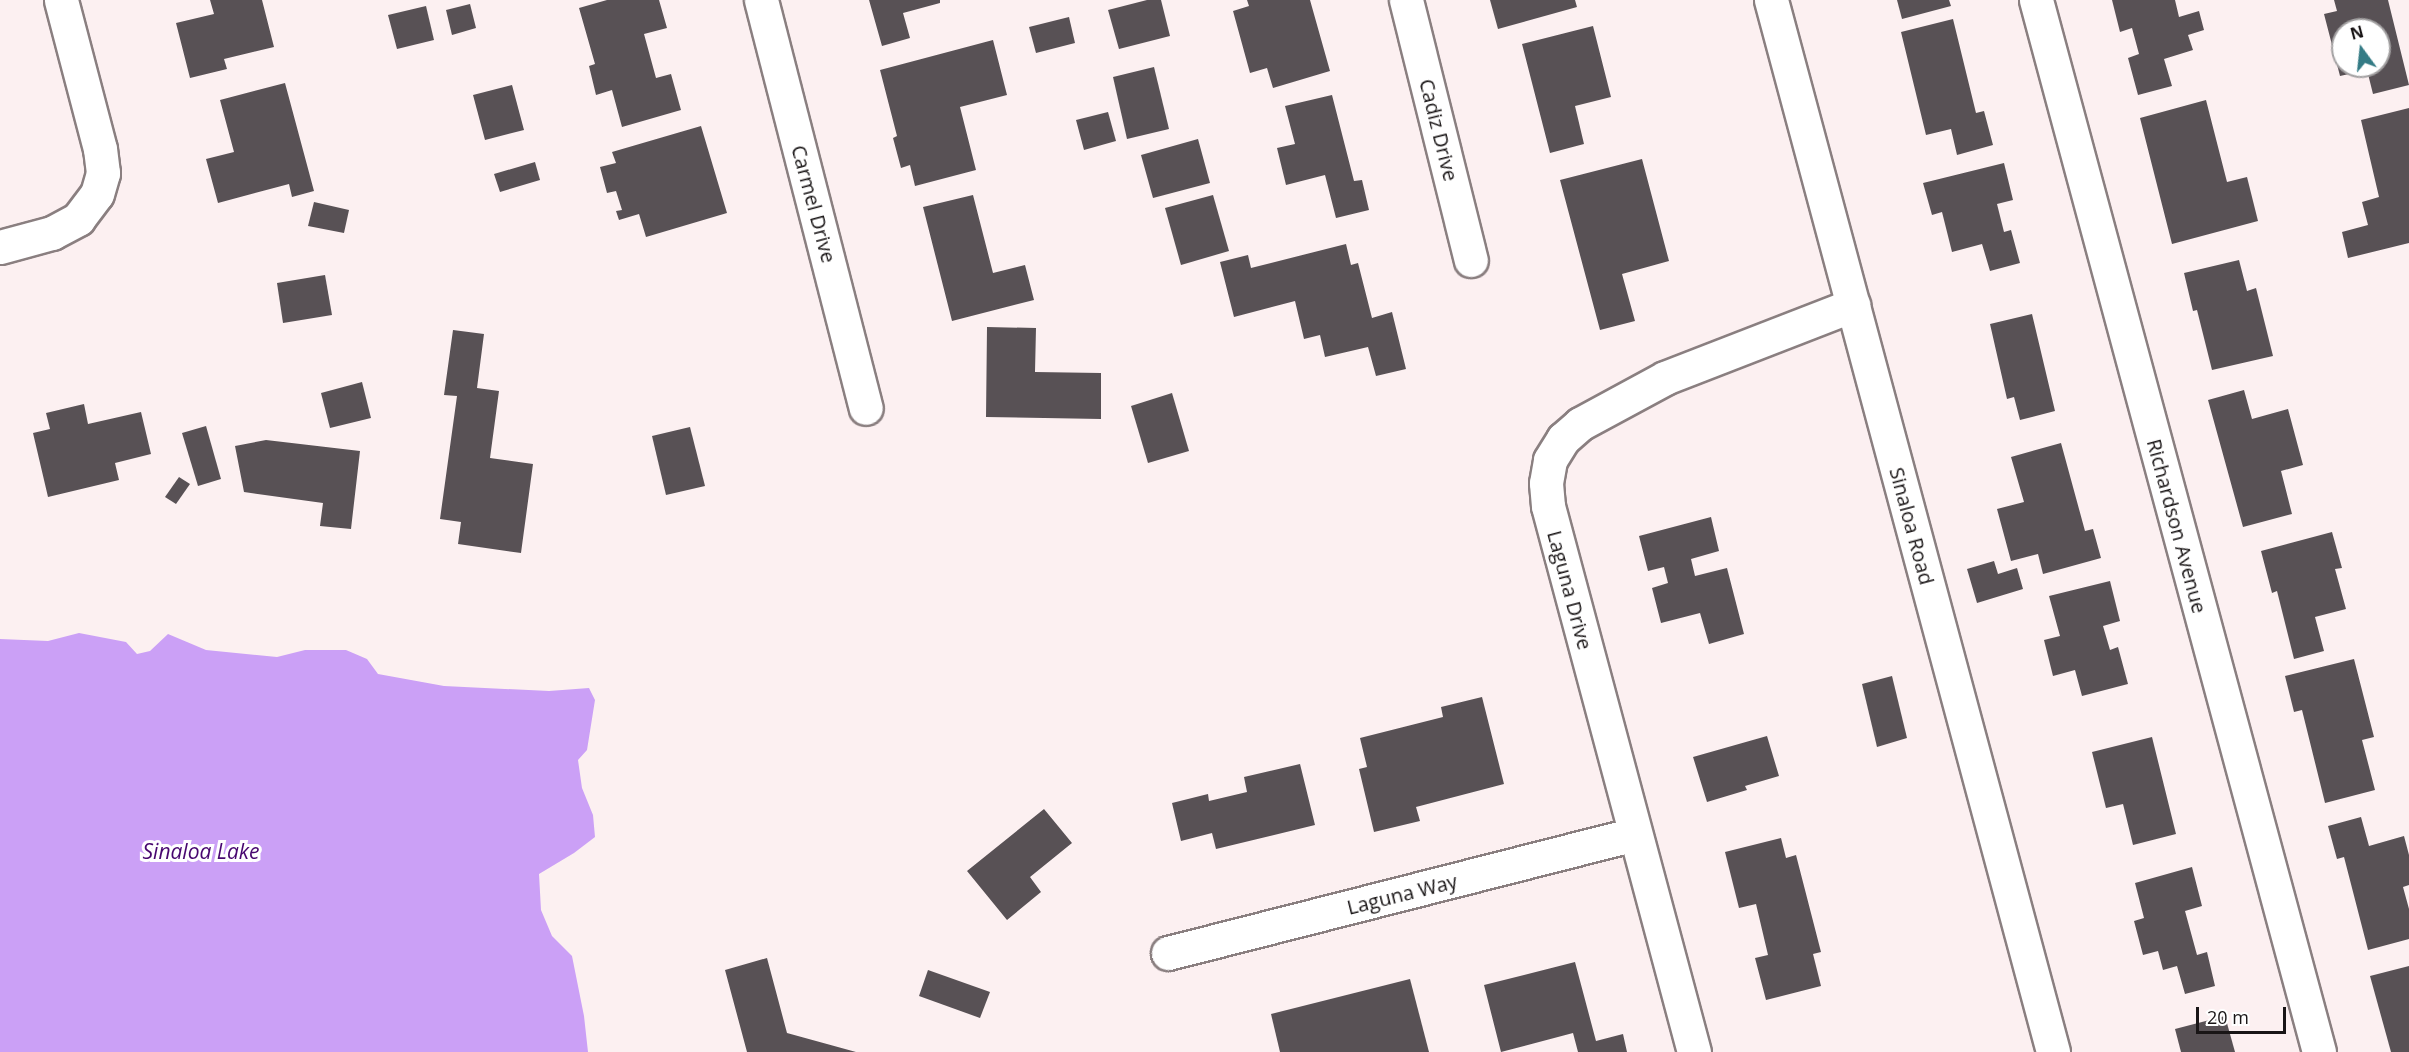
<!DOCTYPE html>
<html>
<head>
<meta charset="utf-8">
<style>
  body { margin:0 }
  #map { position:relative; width:2409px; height:1052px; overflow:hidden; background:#fcf0f1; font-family:"Open Sans",sans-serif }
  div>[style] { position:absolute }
  .water>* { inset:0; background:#cba0f6 }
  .building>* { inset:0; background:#585155 }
  .roads { filter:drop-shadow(2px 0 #8a7f80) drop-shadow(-2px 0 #8a7f80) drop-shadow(0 2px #8a7f80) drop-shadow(0 -2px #8a7f80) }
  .minor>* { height:33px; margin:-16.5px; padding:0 16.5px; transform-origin:16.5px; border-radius:16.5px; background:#fff }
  span { translate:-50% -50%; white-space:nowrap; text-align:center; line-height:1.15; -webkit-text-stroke:6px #fff; paint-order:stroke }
  .street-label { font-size:20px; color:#191516 }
  .water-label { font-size:21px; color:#47066f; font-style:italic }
  .north { position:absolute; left:2331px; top:18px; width:60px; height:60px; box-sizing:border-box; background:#fff; border:2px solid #a3a1a2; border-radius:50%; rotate:345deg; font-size:16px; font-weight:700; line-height:24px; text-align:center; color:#191516 }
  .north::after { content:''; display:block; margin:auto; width:21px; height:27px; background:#347b85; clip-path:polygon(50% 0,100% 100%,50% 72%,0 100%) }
  .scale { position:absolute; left:2196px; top:1007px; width:90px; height:27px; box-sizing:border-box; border:3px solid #191516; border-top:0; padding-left:8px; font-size:18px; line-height:21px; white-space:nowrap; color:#191516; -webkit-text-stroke:4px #fff; paint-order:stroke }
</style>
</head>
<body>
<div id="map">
  <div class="water">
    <div style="clip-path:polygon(79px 633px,126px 642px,137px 654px,150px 651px,168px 634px,206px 650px,277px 657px,305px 650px,346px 650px,367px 659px,378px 674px,444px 686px,549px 691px,589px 688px,595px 700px,587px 750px,578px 760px,582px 788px,593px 815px,595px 837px,574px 853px,539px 874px,541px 910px,552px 936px,572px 956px,584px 1016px,588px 1052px,0 1052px,0 639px,48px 641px)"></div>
  </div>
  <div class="building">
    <div style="clip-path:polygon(210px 0,262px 0,274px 47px,224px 59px,227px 69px,190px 78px,176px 23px,214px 14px)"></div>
    <div style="clip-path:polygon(607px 0,659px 0,667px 28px,644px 34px,656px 78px,671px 74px,681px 110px,622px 127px,612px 90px,596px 95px,589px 66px,595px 64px,579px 8px)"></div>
    <div style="clip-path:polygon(869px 0,940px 0,940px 3px,903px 13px,910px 38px,882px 46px)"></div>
    <div style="clip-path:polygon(1147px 0,1161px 0,1170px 36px,1119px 49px,1108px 10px)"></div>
    <div style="clip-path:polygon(1247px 0,1310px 0,1330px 71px,1273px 88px,1267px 68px,1250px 73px,1233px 11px,1249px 6px)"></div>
    <div style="clip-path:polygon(1490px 0,1575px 0,1577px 7px,1498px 29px)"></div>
    <div style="clip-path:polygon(1897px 0,1949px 0,1951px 6px,1902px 19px)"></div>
    <div style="clip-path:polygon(2112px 0,2175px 0,2179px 17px,2199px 11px,2204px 30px,2188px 35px,2193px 50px,2164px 59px,2172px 86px,2138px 95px,2128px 58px,2139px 54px,2132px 28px,2120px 32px)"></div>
    <div style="clip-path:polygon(evenodd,2334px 0,2388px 0,2409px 85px,2373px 94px,2367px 70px,2340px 76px,2324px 14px,2337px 11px,2334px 0,2343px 30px,2379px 30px,2379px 66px,2343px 66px,2343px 30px)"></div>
    <div style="clip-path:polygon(470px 4px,476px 28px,452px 35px,446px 10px)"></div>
    <div style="clip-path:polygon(426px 6px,434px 40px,397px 49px,388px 15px)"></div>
    <div style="clip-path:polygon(1069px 17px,1075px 43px,1036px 53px,1029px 27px)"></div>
    <div style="clip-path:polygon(1953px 19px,1976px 113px,1984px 111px,1993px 145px,1957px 155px,1951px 129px,1926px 135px,1901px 32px)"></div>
    <div style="clip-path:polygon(1593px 26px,1611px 97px,1575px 106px,1584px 144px,1550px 153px,1522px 44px)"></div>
    <div style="clip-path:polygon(993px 40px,1007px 95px,960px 107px,976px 170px,915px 186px,910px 165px,901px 168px,893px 138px,897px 136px,880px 70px)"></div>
    <div style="clip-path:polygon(1154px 67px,1169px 129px,1127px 139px,1113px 77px)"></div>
    <div style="clip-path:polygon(285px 83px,314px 191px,292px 197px,289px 184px,218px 203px,206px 159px,234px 152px,220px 100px)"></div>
    <div style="clip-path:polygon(512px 85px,524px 130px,485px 140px,473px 95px)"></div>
    <div style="clip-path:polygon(1332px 95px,1354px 181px,1362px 180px,1369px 210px,1336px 218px,1325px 175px,1286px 185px,1277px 148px,1295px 144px,1285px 106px)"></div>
    <div style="clip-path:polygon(2206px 100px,2227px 182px,2247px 177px,2258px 221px,2172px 244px,2140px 118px)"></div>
    <div style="clip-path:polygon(2409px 108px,2409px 243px,2348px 258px,2342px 232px,2368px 225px,2362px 202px,2379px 197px,2361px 120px)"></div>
    <div style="clip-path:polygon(1108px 112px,1116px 141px,1084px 150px,1076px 120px)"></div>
    <div style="clip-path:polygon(701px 126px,727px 213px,646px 237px,639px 214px,619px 220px,616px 211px,622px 210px,616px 191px,607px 193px,600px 167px,616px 163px,612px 152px)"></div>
    <div style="clip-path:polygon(1198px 139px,1210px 183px,1153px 198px,1141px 155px)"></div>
    <div style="clip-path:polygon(1642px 159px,1669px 261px,1622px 274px,1635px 321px,1600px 330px,1560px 180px)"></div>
    <div style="clip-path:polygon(535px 162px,540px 180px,500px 192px,494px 174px)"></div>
    <div style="clip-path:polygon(2004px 163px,2013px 200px,1997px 204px,2004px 232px,2011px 230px,2020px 263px,1990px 271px,1982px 244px,1952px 252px,1942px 212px,1932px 215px,1923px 183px)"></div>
    <div style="clip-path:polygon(973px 195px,993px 273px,1025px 265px,1034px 300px,952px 321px,923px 207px)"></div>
    <div style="clip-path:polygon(1213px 195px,1229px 251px,1181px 265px,1165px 208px)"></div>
    <div style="clip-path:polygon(314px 202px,349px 210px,344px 233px,308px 226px)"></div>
    <div style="clip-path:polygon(1346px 244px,1351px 265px,1358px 263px,1372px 318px,1392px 312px,1406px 369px,1376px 376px,1368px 347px,1325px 357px,1320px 335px,1304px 339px,1295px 301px,1234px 317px,1220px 262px,1248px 255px,1251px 268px)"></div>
    <div style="clip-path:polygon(2239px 260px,2247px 291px,2256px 288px,2273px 356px,2212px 370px,2197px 310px,2193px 311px,2184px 273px)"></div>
    <div style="clip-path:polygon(325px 275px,332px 315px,283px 323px,277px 283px)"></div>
    <div style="clip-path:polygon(2032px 314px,2055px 411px,2020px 420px,2014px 397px,2007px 399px,1990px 324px)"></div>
    <div style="clip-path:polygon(987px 327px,1036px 328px,1035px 372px,1101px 373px,1101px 419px,986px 417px)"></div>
    <div style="clip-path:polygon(453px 330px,484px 334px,477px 388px,499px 391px,490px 458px,533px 464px,521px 553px,458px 544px,461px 522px,440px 519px,457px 396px,444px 395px)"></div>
    <div style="clip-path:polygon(362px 382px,371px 418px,330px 428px,321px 393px)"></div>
    <div style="clip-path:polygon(2244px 390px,2252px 419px,2288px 409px,2303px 465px,2281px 471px,2292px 514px,2243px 527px,2208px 400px)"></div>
    <div style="clip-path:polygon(1172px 393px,1189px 451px,1148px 463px,1131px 406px)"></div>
    <div style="clip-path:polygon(84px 404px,88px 424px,141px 412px,151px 454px,115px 463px,119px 480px,48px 497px,33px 433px,50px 429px,46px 413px)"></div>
    <div style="clip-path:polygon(206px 426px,221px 479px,198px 486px,182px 433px)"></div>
    <div style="clip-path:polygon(690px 427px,705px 486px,666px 495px,652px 436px)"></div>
    <div style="clip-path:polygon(266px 440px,360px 451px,351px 529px,320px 526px,323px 503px,244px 492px,235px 446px)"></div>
    <div style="clip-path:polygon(2061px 443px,2085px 531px,2093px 529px,2101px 558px,2043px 574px,2038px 554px,2011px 561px,1997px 509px,2024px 502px,2011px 457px)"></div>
    <div style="clip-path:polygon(179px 477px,190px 484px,176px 504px,165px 497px)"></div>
    <div style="clip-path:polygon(1711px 517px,1719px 551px,1691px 559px,1695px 576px,1727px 568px,1744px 634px,1709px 644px,1700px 613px,1661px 623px,1652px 588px,1668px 583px,1664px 567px,1648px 571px,1639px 536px)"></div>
    <div style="clip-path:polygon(2332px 532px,2342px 568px,2335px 569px,2346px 609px,2315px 617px,2324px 651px,2294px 659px,2277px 591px,2272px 593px,2261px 551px)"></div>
    <div style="clip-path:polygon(1994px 561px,1998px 574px,2017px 568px,2023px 589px,1977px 603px,1967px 569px)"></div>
    <div style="clip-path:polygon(2110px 581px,2120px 621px,2103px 626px,2110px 650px,2118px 647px,2128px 684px,2082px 696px,2075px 670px,2053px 676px,2044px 640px,2060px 636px,2049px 596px)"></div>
    <div style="clip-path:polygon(2354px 659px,2374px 737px,2362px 740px,2375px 790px,2325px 803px,2302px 710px,2294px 712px,2285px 676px)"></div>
    <div style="clip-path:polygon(1892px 676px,1907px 738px,1877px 747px,1862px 684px)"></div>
    <div style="clip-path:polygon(1482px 697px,1504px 784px,1416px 807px,1420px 821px,1374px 832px,1359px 769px,1367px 767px,1360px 738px,1443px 717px,1441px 707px)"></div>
    <div style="clip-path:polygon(1767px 736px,1779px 776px,1745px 786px,1747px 790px,1707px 802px,1693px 757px)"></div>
    <div style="clip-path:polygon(2152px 737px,2176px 834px,2133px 845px,2123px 804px,2106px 808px,2092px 752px)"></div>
    <div style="clip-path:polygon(1300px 764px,1315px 825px,1216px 849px,1212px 833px,1181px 841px,1172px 803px,1208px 794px,1209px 801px,1247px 792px,1244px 777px)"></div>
    <div style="clip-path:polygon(1044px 809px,1072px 843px,1030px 877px,1041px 892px,1007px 920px,967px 871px)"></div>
    <div style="clip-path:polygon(2361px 817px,2369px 846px,2404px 836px,2409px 855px,2409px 885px,2403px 887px,2409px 909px,2409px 939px,2368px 950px,2344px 857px,2337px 859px,2328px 826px)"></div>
    <div style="clip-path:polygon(1781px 838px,1786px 858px,1796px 855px,1821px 952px,1813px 954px,1821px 986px,1766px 1000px,1755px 958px,1768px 955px,1756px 904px,1739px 908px,1725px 852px)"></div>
    <div style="clip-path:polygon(2192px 867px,2202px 906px,2185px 911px,2197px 955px,2207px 952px,2215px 986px,2185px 994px,2177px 966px,2163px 970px,2158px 951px,2143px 955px,2134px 921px,2144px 918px,2135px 883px)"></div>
    <div style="clip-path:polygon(767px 958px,787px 1033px,856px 1052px,747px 1052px,725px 970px)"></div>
    <div style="clip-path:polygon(1575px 962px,1596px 1041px,1623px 1034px,1627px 1052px,1578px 1052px,1573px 1033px,1501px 1052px,1484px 985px)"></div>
    <div style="clip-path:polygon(2409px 966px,2409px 1052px,2391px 1052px,2370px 976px)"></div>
    <div style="clip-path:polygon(928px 970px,990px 992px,980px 1018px,919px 996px)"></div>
    <div style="clip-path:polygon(1410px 979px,1429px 1052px,1280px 1052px,1271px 1014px)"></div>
    <div style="clip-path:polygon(2225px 1016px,2235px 1052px,2181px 1052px,2175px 1029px)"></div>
  </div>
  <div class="roads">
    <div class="minor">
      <div style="left:761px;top:0;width:421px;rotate:75.6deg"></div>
      <div style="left:1406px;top:0;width:268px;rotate:76deg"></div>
      <div style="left:1771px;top:0;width:1089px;rotate:74.99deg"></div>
      <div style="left:2036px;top:0;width:1089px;rotate:74.94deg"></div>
      <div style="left:0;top:247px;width:54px;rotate:-15.1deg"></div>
      <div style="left:52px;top:233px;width:30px;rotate:-28deg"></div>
      <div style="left:78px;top:219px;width:31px;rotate:-53deg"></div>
      <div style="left:97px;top:194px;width:22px;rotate:-74deg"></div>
      <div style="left:103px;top:173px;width:24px;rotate:-97deg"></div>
      <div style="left:100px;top:149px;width:154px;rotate:-104.7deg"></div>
      <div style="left:1168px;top:953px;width:482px;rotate:-14.3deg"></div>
      <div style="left:1694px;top:1052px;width:565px;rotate:-104.97deg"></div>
      <div style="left:1548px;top:506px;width:23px;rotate:-95deg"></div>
      <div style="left:1546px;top:483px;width:23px;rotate:-80deg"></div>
      <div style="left:1550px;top:460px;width:25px;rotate:-58deg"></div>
      <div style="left:1563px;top:439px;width:23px;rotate:-41deg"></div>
      <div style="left:1580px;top:424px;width:97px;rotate:-28.4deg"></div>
      <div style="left:1665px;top:378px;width:202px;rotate:-21.2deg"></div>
    </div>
  </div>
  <div class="street-label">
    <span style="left:1439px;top:130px;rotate:76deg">Cadiz Drive</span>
    <span style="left:814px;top:204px;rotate:75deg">Carmel Drive</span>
    <span style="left:1912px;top:526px;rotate:75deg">Sinaloa Road</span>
    <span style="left:2177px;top:526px;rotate:75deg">Richardson Avenue</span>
    <span style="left:1570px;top:590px;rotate:75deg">Laguna Drive</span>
    <span style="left:1402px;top:894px;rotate:-14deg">Laguna Way</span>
  </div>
  <div class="water-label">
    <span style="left:201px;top:851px">Sinaloa Lake</span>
  </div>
  <div class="north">N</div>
  <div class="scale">20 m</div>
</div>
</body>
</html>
